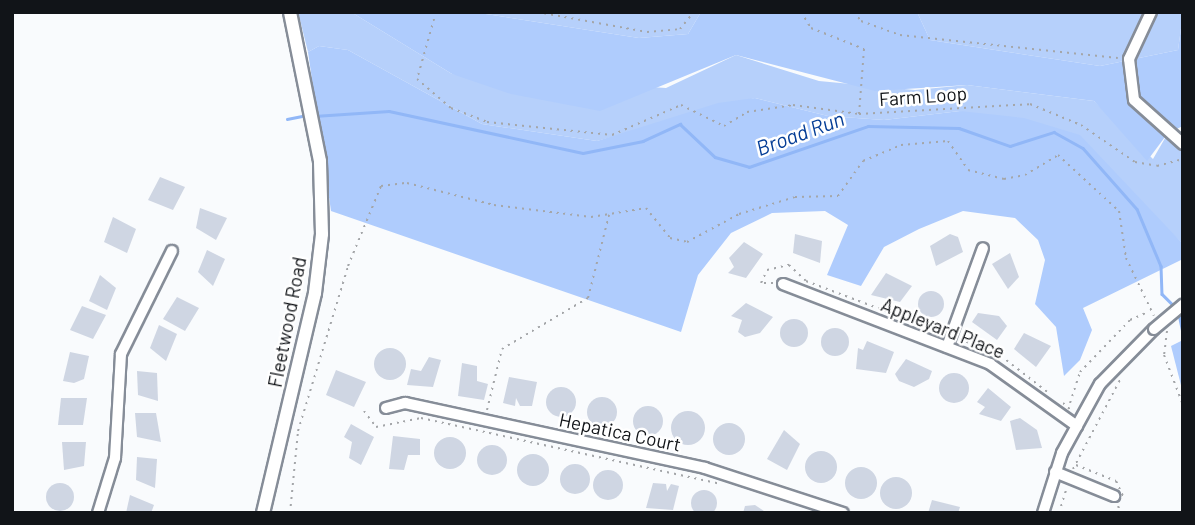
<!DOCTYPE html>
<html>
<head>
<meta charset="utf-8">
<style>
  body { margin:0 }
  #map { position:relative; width:1195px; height:525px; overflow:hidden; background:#f9fbfd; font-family:Barlow,sans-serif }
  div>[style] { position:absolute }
  .green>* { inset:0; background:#b6d0fb }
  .forest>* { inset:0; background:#afccfd }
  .stream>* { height:2.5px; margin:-1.25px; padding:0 1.25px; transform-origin:1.25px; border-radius:1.25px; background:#91b7f7 }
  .building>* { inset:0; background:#cfd6e3 }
  .round { border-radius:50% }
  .path>* { height:2px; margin-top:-1px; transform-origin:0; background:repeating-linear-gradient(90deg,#a4a6a9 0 2px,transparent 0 7px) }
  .roads { filter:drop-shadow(2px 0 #868d98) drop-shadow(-2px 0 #868d98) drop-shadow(0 2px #868d98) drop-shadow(0 -2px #868d98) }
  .minor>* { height:10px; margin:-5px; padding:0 5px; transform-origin:5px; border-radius:5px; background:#fff }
  .major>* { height:12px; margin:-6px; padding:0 6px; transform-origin:6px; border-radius:6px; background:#fff }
  .bridges { filter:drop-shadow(2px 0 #868d98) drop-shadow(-2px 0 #868d98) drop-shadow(0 2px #868d98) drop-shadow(0 -2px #868d98) }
  .minor-bridge>* { height:10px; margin:-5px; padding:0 5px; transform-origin:5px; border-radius:5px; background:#fff }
  span { translate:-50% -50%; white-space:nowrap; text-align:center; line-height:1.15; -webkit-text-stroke:5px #fff; paint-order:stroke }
  .street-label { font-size:19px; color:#111418 }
  .water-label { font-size:21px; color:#043d96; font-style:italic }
  .frame { position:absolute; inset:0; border:14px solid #111418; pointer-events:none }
</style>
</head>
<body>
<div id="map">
  <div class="green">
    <div style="clip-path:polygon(298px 12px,351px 12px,452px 74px,666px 88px,736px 55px,819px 81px,915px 90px,967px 85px,1094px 101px,1153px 159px,1168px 133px,1183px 146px,1183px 244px,1165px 227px,960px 111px,884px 120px,828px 116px,755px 98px,597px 141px,482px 124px,348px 50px,319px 46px,308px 52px)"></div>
    <div style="clip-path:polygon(473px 12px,701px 12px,688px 34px,639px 38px)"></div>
    <div style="clip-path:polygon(917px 12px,1183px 12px,1183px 14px,1178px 50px,1100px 66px,930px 40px)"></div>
  </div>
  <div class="forest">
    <div style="clip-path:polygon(351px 12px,473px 12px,639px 38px,688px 34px,701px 12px,917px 12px,930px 40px,1100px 66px,1178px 50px,1183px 14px,1183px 126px,1168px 133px,1147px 161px,1094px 101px,967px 85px,875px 91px,736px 55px,600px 111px,511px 94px,452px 74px)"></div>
    <div style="clip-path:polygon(319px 46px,348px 50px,482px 124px,597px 141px,718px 103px,755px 98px,828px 116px,884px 120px,960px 111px,1024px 118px,1080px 135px,1183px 244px,1183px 259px,1083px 308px,1092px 330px,1080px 360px,1064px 376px,1056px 327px,1035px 304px,1045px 260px,1038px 240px,1015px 218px,963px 211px,919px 229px,884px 247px,861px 286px,827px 275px,848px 225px,825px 211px,772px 213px,731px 233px,698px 275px,681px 332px,331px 211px,308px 52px)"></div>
    <div style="clip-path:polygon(1183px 340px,1183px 393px,1171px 346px)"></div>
  </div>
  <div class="stream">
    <div style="left:314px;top:116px;width:75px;rotate:-3.8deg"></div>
    <div style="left:389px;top:111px;width:198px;rotate:12.2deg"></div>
    <div style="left:583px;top:153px;width:61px;rotate:-11.3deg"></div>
    <div style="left:643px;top:141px;width:41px;rotate:-24.7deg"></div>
    <div style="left:680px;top:124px;width:48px;rotate:43.3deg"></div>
    <div style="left:715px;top:157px;width:35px;rotate:16deg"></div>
    <div style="left:749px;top:167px;width:126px;rotate:-19deg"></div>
    <div style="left:868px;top:126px;width:91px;rotate:1.3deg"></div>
    <div style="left:959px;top:128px;width:54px;rotate:19.4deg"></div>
    <div style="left:1010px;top:146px;width:46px;rotate:-17.7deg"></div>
    <div style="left:1054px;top:132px;width:33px;rotate:29deg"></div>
    <div style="left:1083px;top:148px;width:81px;rotate:48.5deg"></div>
    <div style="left:1137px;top:209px;width:62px;rotate:67.2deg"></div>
    <div style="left:1161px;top:266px;width:28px;rotate:88deg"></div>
    <div style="left:1162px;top:294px;width:20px;rotate:45deg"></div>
    <div style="left:287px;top:119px;width:20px;rotate:-11deg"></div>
    <div style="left:1179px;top:314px;width:19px;rotate:78deg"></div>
  </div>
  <div class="building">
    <div style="clip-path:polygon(160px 177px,185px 187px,173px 210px,148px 200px)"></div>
    <div style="clip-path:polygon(200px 208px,227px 218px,216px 240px,196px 228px)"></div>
    <div style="clip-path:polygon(113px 217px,136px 229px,127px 253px,104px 242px)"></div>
    <div style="clip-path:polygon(795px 234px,822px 241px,820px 263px,793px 253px)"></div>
    <div style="clip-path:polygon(950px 234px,958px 237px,963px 252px,936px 266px,930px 246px)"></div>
    <div style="clip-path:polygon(744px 242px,763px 254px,746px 278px,728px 273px,734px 267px,729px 258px)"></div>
    <div style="clip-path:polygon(207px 250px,225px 259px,213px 286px,198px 272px)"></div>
    <div style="clip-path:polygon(1010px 253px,1019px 277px,1008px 289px,992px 264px)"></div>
    <div style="clip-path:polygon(886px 273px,912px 286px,900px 302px,871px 295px)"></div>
    <div style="clip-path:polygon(100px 275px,116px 288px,107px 310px,89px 301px)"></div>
    <div class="round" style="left:918px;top:291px;width:26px;height:26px"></div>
    <div style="clip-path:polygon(177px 297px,199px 308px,185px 331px,163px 319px)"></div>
    <div style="clip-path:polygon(746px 303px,773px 317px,760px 333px,745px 337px,738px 332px,742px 320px,731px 316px)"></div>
    <div style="clip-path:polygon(82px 306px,106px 315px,93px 339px,70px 330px)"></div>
    <div style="clip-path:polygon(978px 313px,999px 316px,1007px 326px,997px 340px,972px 322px)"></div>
    <div class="round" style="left:780px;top:319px;width:28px;height:28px"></div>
    <div style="clip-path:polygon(159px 325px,177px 334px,166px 361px,150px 348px)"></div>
    <div class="round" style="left:821px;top:328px;width:28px;height:28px"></div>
    <div style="clip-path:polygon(1024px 333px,1051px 346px,1036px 367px,1014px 349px)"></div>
    <div style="clip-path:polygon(867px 341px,894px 352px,886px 373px,856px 369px,858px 348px,863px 350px)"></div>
    <div class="round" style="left:374px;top:348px;width:32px;height:32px"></div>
    <div style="clip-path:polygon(70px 352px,89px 356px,84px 379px,74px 383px,63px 381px)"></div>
    <div style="clip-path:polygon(429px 357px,441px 360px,433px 387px,407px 385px,411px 369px,421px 371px)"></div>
    <div style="clip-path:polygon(906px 359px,932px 371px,929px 379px,914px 387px,899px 381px,895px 374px)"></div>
    <div style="clip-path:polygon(462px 363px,477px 366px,477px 381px,488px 384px,484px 400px,458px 396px)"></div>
    <div style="clip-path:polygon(336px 370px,366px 382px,354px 407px,326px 395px)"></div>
    <div style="clip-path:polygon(137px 371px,157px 373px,158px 401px,138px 395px)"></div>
    <div class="round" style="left:939px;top:373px;width:30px;height:30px"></div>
    <div style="clip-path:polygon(509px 377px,537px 382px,532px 406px,520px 406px,516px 398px,515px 406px,503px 403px)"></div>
    <div class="round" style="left:546px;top:387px;width:30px;height:30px"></div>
    <div style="clip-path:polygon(988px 388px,1011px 407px,1001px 421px,979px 414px,985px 407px,977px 402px)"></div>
    <div class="round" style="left:587px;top:397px;width:30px;height:30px"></div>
    <div style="clip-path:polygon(61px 398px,87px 398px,83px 425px,58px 425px)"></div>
    <div class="round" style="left:633px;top:406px;width:30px;height:30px"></div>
    <div class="round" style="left:671px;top:411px;width:34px;height:34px"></div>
    <div style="clip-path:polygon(135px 413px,156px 413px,161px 442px,137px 437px)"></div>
    <div style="clip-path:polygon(1020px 418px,1037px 430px,1042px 448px,1016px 450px,1010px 421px)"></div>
    <div class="round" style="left:713px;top:423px;width:32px;height:32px"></div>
    <div style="clip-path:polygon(351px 424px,374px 437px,361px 465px,349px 458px,352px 442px,344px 437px)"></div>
    <div style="clip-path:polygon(784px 430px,800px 444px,787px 470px,767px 459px)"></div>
    <div style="clip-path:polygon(393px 436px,420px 439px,420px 455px,408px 455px,404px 470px,389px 469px)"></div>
    <div class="round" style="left:434px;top:437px;width:32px;height:32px"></div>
    <div style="clip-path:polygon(62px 442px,86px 442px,84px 466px,64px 470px)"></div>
    <div class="round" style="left:477px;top:445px;width:30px;height:30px"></div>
    <div class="round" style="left:805px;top:451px;width:32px;height:32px"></div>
    <div class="round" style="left:517px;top:454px;width:32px;height:32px"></div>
    <div style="clip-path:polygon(137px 457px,157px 459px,155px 488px,136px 480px)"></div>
    <div class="round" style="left:560px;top:464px;width:30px;height:30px"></div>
    <div class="round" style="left:845px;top:467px;width:32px;height:32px"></div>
    <div class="round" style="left:593px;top:470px;width:30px;height:30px"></div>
    <div class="round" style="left:880px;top:477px;width:32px;height:32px"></div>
    <div class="round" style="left:46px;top:483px;width:28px;height:28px"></div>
    <div style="clip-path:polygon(653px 483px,666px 484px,667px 491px,671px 484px,679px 486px,673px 510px,646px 508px)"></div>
    <div class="round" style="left:691px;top:490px;width:26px;height:26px"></div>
    <div style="clip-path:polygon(130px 495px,154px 505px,151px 513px,126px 513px)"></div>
    <div style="clip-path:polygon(932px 500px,960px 507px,958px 513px,928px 513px)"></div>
    <div style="clip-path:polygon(755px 505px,767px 513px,743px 513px,745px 506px)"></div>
  </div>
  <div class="path">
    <div style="left:436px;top:12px;width:70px;rotate:105.8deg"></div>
    <div style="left:417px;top:79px;width:45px;rotate:40.5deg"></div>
    <div style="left:451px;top:108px;width:39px;rotate:21deg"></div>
    <div style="left:487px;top:122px;width:126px;rotate:5.9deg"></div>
    <div style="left:612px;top:135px;width:75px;rotate:-23.5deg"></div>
    <div style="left:681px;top:105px;width:48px;rotate:26deg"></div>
    <div style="left:724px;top:126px;width:27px;rotate:-31deg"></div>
    <div style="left:747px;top:112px;width:47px;rotate:-8.7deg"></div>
    <div style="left:793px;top:105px;width:67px;rotate:7.8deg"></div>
    <div style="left:859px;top:114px;width:171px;rotate:-3.3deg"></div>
    <div style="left:1030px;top:104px;width:55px;rotate:22.4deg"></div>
    <div style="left:1081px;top:125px;width:65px;rotate:34.4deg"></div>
    <div style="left:1135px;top:162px;width:22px;rotate:10deg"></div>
    <div style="left:1157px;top:166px;width:27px;rotate:-15deg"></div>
    <div style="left:537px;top:12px;width:112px;rotate:10.3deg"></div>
    <div style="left:647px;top:32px;width:33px;rotate:-5deg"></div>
    <div style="left:680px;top:29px;width:22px;rotate:-51deg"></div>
    <div style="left:801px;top:12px;width:19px;rotate:58deg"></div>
    <div style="left:811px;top:28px;width:57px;rotate:21.6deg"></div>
    <div style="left:864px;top:49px;width:65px;rotate:94.4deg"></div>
    <div style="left:854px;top:12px;width:11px;rotate:52deg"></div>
    <div style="left:861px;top:21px;width:41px;rotate:19.7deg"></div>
    <div style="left:900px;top:35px;width:219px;rotate:6deg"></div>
    <div style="left:773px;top:283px;width:12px;rotate:180deg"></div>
    <div style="left:761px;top:283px;width:14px;rotate:-65deg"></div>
    <div style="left:767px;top:270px;width:23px;rotate:-13deg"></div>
    <div style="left:789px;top:265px;width:23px;rotate:43deg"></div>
    <div style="left:806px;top:281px;width:144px;rotate:20.7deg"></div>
    <div style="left:1167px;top:331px;width:24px;rotate:97deg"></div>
    <div style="left:1164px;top:355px;width:53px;rotate:69.2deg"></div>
    <div style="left:960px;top:339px;width:44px;rotate:22.5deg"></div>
    <div style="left:1001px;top:356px;width:62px;rotate:37.8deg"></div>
    <div style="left:1063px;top:403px;width:9px;rotate:41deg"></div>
    <div style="left:1070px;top:403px;width:33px;rotate:-72deg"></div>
    <div style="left:1080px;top:372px;width:72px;rotate:-46.1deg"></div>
    <div style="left:1130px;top:320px;width:20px;rotate:-24deg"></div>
    <div style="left:487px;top:410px;width:63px;rotate:-76.2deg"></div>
    <div style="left:502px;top:349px;width:100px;rotate:-30.7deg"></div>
    <div style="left:588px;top:298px;width:86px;rotate:-75.8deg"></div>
    <div style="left:364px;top:411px;width:20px;rotate:53deg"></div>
    <div style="left:376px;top:427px;width:46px;rotate:-11.3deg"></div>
    <div style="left:421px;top:418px;width:306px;rotate:12.4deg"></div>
    <div style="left:1076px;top:465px;width:43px;rotate:21.8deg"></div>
    <div style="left:1116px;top:481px;width:19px;rotate:65deg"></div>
    <div style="left:1073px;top:469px;width:103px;rotate:-62.2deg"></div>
    <div style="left:1118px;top:506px;width:8px;rotate:67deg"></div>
    <div style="left:290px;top:513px;width:82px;rotate:-84.4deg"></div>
    <div style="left:298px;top:431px;width:172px;rotate:-73.1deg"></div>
    <div style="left:348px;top:266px;width:87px;rotate:-67.6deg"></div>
    <div style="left:381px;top:186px;width:26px;rotate:-7deg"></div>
    <div style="left:407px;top:183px;width:90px;rotate:14.2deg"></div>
    <div style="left:494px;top:205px;width:98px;rotate:7.1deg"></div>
    <div style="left:591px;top:217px;width:56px;rotate:-9.3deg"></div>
    <div style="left:646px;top:208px;width:38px;rotate:51deg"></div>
    <div style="left:670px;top:238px;width:17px;rotate:13deg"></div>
    <div style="left:687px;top:242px;width:59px;rotate:-28.3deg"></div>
    <div style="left:739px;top:214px;width:59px;rotate:-16.9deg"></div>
    <div style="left:795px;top:197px;width:43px;rotate:-1.3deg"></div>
    <div style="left:838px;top:196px;width:43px;rotate:-54.5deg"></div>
    <div style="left:863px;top:161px;width:41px;rotate:-22.8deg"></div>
    <div style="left:901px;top:145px;width:47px;rotate:-4.9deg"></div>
    <div style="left:948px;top:141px;width:35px;rotate:55deg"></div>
    <div style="left:968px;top:170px;width:37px;rotate:14deg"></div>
    <div style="left:1004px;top:179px;width:21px;rotate:-11deg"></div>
    <div style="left:1025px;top:175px;width:39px;rotate:-31deg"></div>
    <div style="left:1058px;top:155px;width:83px;rotate:42.6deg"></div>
    <div style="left:1119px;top:211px;width:48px;rotate:81.5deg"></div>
    <div style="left:1126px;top:258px;width:64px;rotate:64.2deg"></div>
    <div style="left:1059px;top:513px;width:27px;rotate:-73deg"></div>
  </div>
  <div class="roads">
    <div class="minor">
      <div style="left:1151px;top:12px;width:52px;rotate:115.1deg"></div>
      <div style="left:1129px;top:59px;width:41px;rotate:83deg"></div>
      <div style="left:1134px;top:100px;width:66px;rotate:41.9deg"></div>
      <div style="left:783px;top:284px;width:222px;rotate:21.1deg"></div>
      <div style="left:990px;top:364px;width:107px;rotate:35.5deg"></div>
      <div style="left:947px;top:347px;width:105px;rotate:-70deg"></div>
      <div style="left:386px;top:408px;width:20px;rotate:-15deg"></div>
      <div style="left:405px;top:403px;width:307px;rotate:12.2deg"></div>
      <div style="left:705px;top:468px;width:145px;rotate:18.1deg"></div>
      <div style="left:1055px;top:472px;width:64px;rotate:22.1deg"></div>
      <div style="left:98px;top:513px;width:58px;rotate:-72.8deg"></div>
      <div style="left:115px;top:458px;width:104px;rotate:-86.7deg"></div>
      <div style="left:121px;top:354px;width:115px;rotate:-63.7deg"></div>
      <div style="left:1043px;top:513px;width:63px;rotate:-72.4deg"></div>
      <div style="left:1062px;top:453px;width:79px;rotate:-61.2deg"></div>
      <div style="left:1100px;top:384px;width:77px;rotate:-45.5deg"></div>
    </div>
    <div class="major">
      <div style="left:263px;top:513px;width:226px;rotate:-76.7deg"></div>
      <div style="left:315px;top:293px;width:59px;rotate:-83.2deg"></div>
      <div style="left:322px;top:234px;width:73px;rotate:-91.6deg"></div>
      <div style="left:320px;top:161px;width:152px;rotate:-101.4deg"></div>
    </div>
  </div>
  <div class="bridges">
    <div class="minor-bridge">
      <div style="left:1154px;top:329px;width:38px;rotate:-40deg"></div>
    </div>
  </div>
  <div class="street-label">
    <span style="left:923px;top:96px;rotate:-4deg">Farm Loop</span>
    <span style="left:287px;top:322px;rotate:-79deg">Fleetwood Road</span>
    <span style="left:943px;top:328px;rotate:22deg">Appleyard Place</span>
    <span style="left:620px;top:432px;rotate:12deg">Hepatica Court</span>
  </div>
  <div class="water-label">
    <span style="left:800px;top:133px;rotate:-20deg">Broad Run</span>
  </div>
  <div class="frame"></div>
</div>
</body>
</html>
